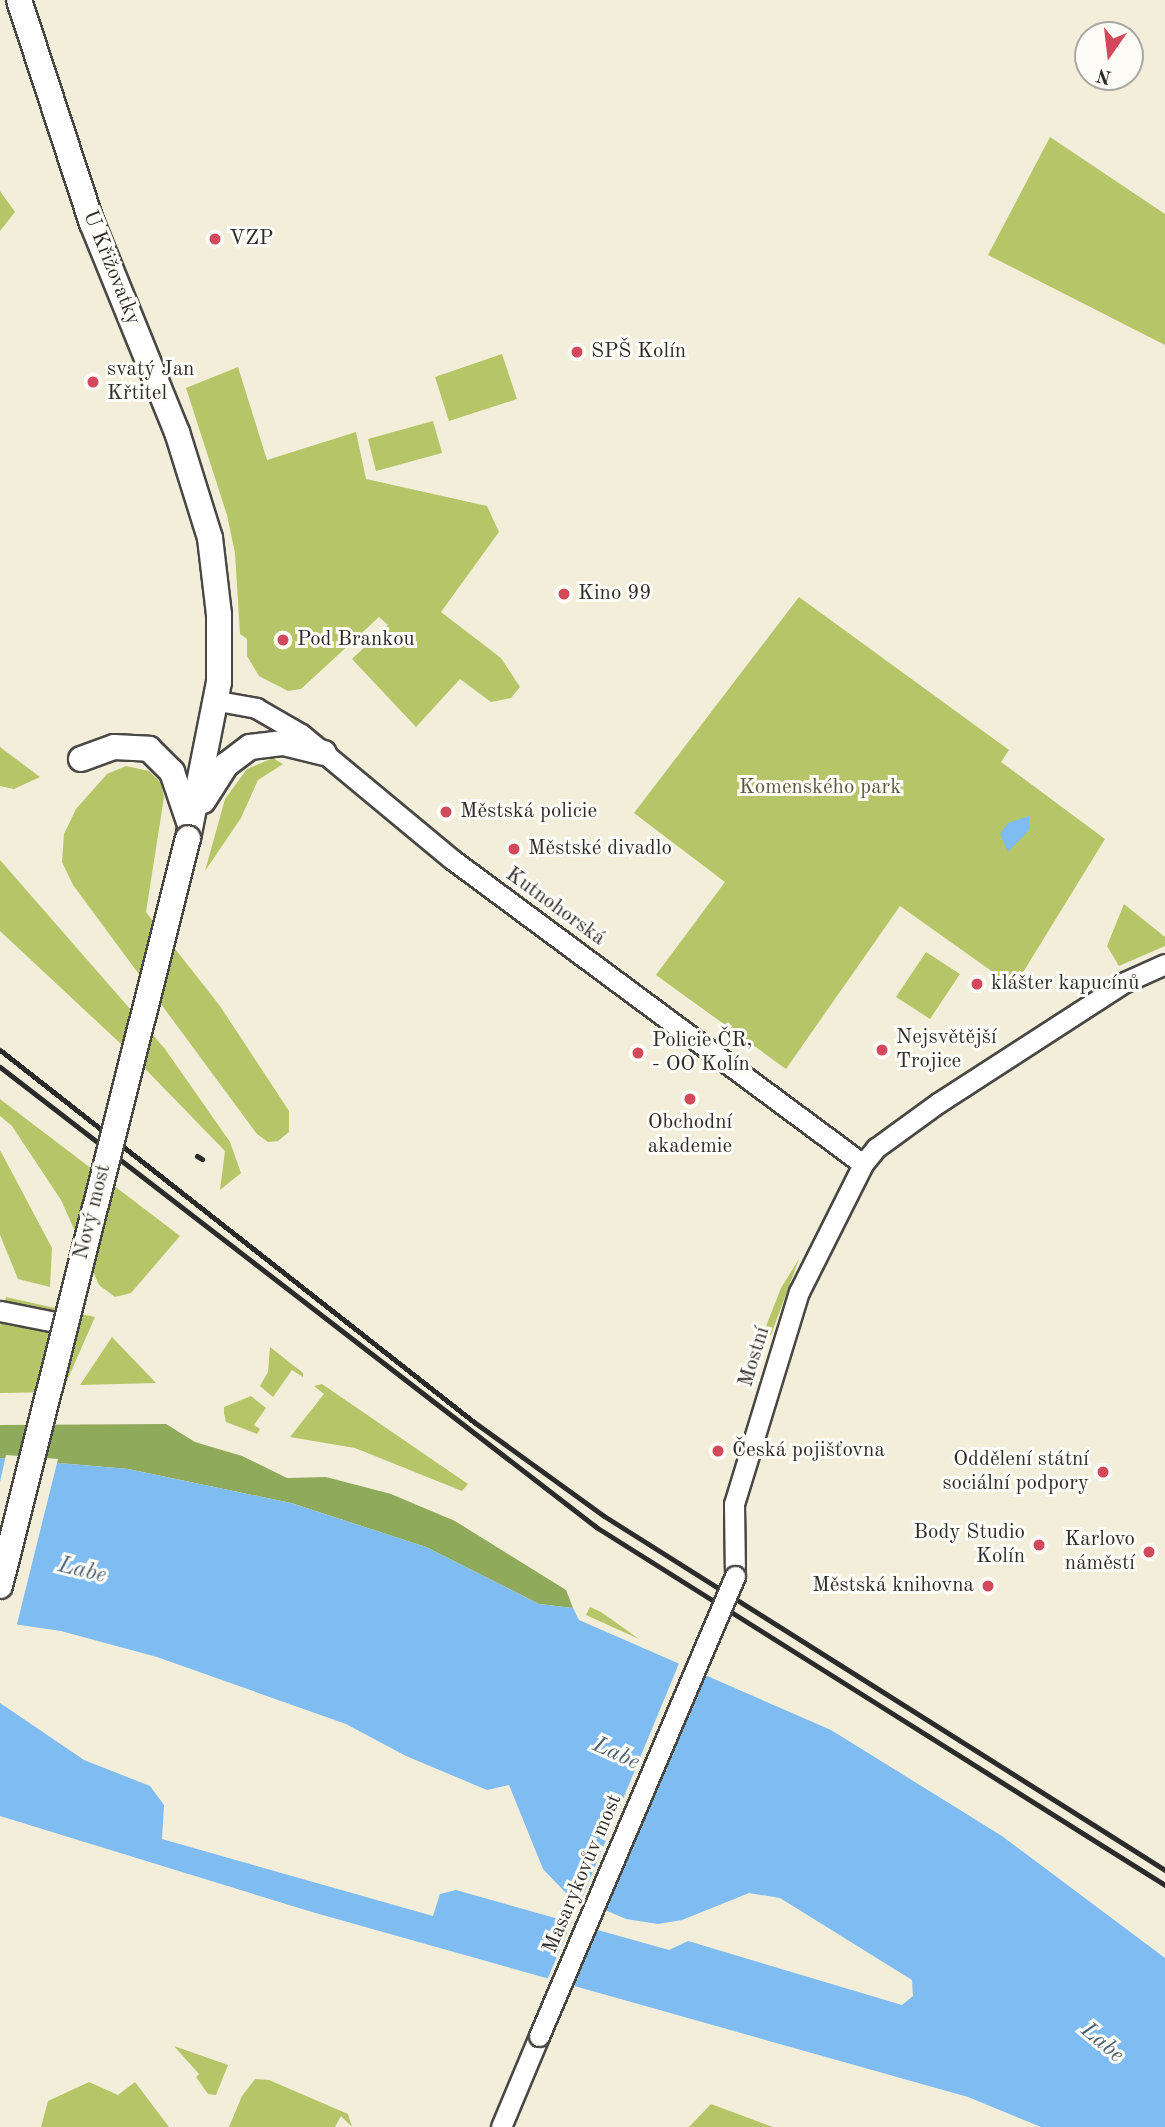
<!DOCTYPE html>
<html>
<head>
<meta charset="utf-8">
<style>
  body { margin:0 }
  #map { position:relative; width:1165px; height:2127px; overflow:hidden; background:#f2eed9; font-family:"Old Standard TT",serif }
  div>[style] { position:absolute }
  .green>* { inset:0; background:#b5c568 }
  .forest>* { inset:0; background:#90aa5c }
  .water>* { inset:0; background:#7fbcf2 }
  .pier>* { inset:0; background:#f2eed9 }
  .roads { filter:drop-shadow(2px 0 #494845) drop-shadow(-2px 0 #494845) drop-shadow(0 2px #494845) drop-shadow(0 -2px #494845) }
  .minor>* { height:19px; margin:-9.5px; padding:0 9.5px; transform-origin:9.5px; border-radius:9.5px; background:#fff }
  .major>* { height:24px; margin:-12px; padding:0 12px; transform-origin:12px; border-radius:12px; background:#fff }
  .rail>* { height:5px; margin:-2.5px; padding:0 2.5px; transform-origin:2.5px; border-radius:2.5px; background:#2b2b2b }
  .bridges { filter:drop-shadow(2px 0 #494845) drop-shadow(-2px 0 #494845) drop-shadow(0 2px #494845) drop-shadow(0 -2px #494845) }
  .minor-bridge>* { height:19px; margin:-9.5px; padding:0 9.5px; transform-origin:9.5px; border-radius:9.5px; background:#fff }
  .major-bridge>* { height:24px; margin:-12px; padding:0 12px; transform-origin:12px; border-radius:12px; background:#fff }
  .dots>* { width:19px; height:19px; translate:-50% -50%; box-sizing:border-box; border:4px solid #fdfcf7; border-radius:50% }
  span { translate:-50% -50%; white-space:nowrap; text-align:center; line-height:1.15; -webkit-text-stroke:6px #fdfcf7; paint-order:stroke }
  .poi-label { font-size:21px; color:#2b2b2b }
  .left { translate:0 -50%; text-align:left }
  .right { translate:-100% -50%; text-align:right }
  .street-label { font-size:21px; color:#2b2b2b }
  .park-label { font-size:21px; color:#54593d }
  .water-label { font-size:23px; color:#485e71; font-style:italic }
  .north { position:absolute; left:1074px; top:21px; width:70px; height:70px; box-sizing:border-box; background:#fdfcf7; border:2px solid #a9a8a5; border-radius:50%; rotate:194deg; font-size:19px; font-weight:700; line-height:28px; text-align:center; color:#2b2b2b }
  .north::after { content:''; display:block; margin:auto; width:24px; height:32px; background:#d1495b; clip-path:polygon(50% 0,100% 100%,50% 72%,0 100%) }
</style>
</head>
<body>
<div id="map">
  <div class="green">
    <div style="clip-path:polygon(1050px 137px,1165px 214px,1165px 345px,988px 255px)"></div>
    <div style="clip-path:polygon(0 191px,15px 212px,0 231px)"></div>
    <div style="clip-path:polygon(502px 354px,517px 399px,449px 421px,435px 377px)"></div>
    <div style="clip-path:polygon(238px 367px,267px 460px,356px 432px,366px 479px,487px 506px,499px 532px,441px 612px,501px 658px,520px 687px,511px 698px,491px 702px,460px 679px,416px 727px,352px 659px,388px 625px,379px 617px,301px 689px,288px 691px,259px 676px,247px 656px,247px 639px,240px 634px,235px 553px,227px 515px,186px 388px)"></div>
    <div style="clip-path:polygon(433px 421px,442px 453px,376px 471px,368px 439px)"></div>
    <div style="clip-path:polygon(799px 597px,1009px 750px,1001px 762px,1105px 839px,1014px 987px,900px 906px,786px 1069px,656px 975px,725px 882px,634px 813px)"></div>
    <div style="clip-path:polygon(0 747px,40px 777px,14px 789px,0 786px)"></div>
    <div style="clip-path:polygon(273px 758px,283px 764px,258px 780px,241px 818px,205px 871px,225px 799px,247px 769px)"></div>
    <div style="clip-path:polygon(126px 766px,149px 771px,161px 783px,164px 797px,146px 912px,220px 1006px,289px 1111px,289px 1132px,278px 1141px,268px 1142px,257px 1134px,73px 885px,62px 862px,64px 834px,76px 809px,107px 774px)"></div>
    <div style="clip-path:polygon(0 860px,165px 1049px,230px 1142px,241px 1173px,220px 1190px,225px 1151px,121px 1044px,0 931px)"></div>
    <div style="clip-path:polygon(1124px 904px,1165px 937px,1165px 946px,1119px 966px,1107px 946px)"></div>
    <div style="clip-path:polygon(926px 952px,960px 974px,930px 1019px,896px 997px)"></div>
    <div style="clip-path:polygon(0 1099px,180px 1236px,131px 1293px,115px 1297px,99px 1285px,61px 1200px,12px 1126px,0 1116px)"></div>
    <div style="clip-path:polygon(0 1150px,52px 1248px,50px 1287px,18px 1279px,0 1235px)"></div>
    <div style="clip-path:polygon(799px 1259px,771px 1335px,761px 1339px,781px 1288px)"></div>
    <div style="clip-path:polygon(6px 1297px,95px 1317px,62px 1392px,0 1393px,0 1327px)"></div>
    <div style="clip-path:polygon(112px 1337px,156px 1383px,80px 1385px)"></div>
    <div style="clip-path:polygon(270px 1347px,303px 1373px,303px 1377px,292px 1370px,273px 1397px,260px 1386px,268px 1372px)"></div>
    <div style="clip-path:polygon(322px 1384px,341px 1397px,468px 1484px,462px 1491px,355px 1448px,290px 1437px,324px 1394px,314px 1386px)"></div>
    <div style="clip-path:polygon(251px 1396px,266px 1408px,254px 1425px,260px 1429px,257px 1434px,226px 1422px,224px 1413px,224px 1407px)"></div>
    <div style="clip-path:polygon(590px 1607px,601px 1612px,639px 1639px,586px 1615px)"></div>
    <div style="clip-path:polygon(174px 2046px,228px 2065px,216px 2095px,208px 2094px,196px 2077px,199px 2074px)"></div>
    <div style="clip-path:polygon(255px 2079px,269px 2080px,348px 2114px,352px 2127px,341px 2116px,335px 2127px,229px 2127px,242px 2096px)"></div>
    <div style="clip-path:polygon(89px 2082px,118px 2095px,135px 2082px,169px 2127px,41px 2127px,48px 2101px)"></div>
    <div style="clip-path:polygon(711px 2104px,773px 2127px,689px 2127px)"></div>
  </div>
  <div class="forest">
    <div style="clip-path:polygon(166px 1424px,195px 1442px,242px 1456px,287px 1478px,326px 1477px,391px 1494px,455px 1521px,566px 1590px,573px 1608px,539px 1604px,426px 1547px,291px 1503px,128px 1469px,0 1458px,0 1425px)"></div>
  </div>
  <div class="water">
    <div style="clip-path:polygon(1029px 816px,1030px 829px,1008px 852px,1000px 834px,1008px 823px)"></div>
    <div style="clip-path:polygon(0 1458px,128px 1469px,291px 1503px,426px 1547px,539px 1604px,573px 1608px,579px 1620px,831px 1730px,1002px 1836px,1165px 1958px,1165px 2127px,1041px 2127px,968px 2097px,312px 1912px,0 1816px,0 1703px,84px 1760px,150px 1786px,164px 1805px,162px 1839px,433px 1916px,440px 1894px,456px 1890px,669px 1950px,688px 1941px,902px 2005px,913px 1996px,912px 1980px,780px 1898px,749px 1893px,682px 1920px,658px 1924px,626px 1919px,566px 1893px,543px 1869px,509px 1785px,487px 1790px,406px 1756px,346px 1724px,157px 1657px,61px 1631px,0 1622px)"></div>
  </div>
  <div class="pier">
    <div style="clip-path:polygon(6px 1455px,58px 1459px,16px 1628px,0 1626px,0 1482px)"></div>
    <div style="clip-path:polygon(680px 1661px,706px 1673px,604px 1913px,580px 1903px)"></div>
    <div style="clip-path:polygon(573px 1919px,598px 1927px,573px 1987px,547px 1980px)"></div>
  </div>
  <div class="roads">
    <div class="minor">
      <div style="left:218px;top:701px;width:39px;rotate:10deg"></div>
      <div style="left:256px;top:708px;width:52px;rotate:30deg"></div>
      <div style="left:301px;top:734px;width:197px;rotate:39.7deg"></div>
      <div style="left:453px;top:860px;width:510px;rotate:36.56deg"></div>
      <div style="left:0;top:1311px;width:66px;rotate:11.3deg"></div>
      <div style="left:735px;top:1576px;width:72px;rotate:-90.8deg"></div>
      <div style="left:734px;top:1504px;width:222px;rotate:-73deg"></div>
      <div style="left:799px;top:1292px;width:143px;rotate:-63.4deg"></div>
      <div style="left:863px;top:1164px;width:21px;rotate:-51deg"></div>
      <div style="left:876px;top:1148px;width:77px;rotate:-36deg"></div>
      <div style="left:938px;top:1103px;width:223px;rotate:-32.9deg"></div>
      <div style="left:1125px;top:982px;width:44px;rotate:-24.2deg"></div>
      <div style="left:501px;top:2127px;width:99px;rotate:-67.3deg"></div>
    </div>
    <div class="major">
      <div style="left:19px;top:0;width:235px;rotate:71.9deg"></div>
      <div style="left:92px;top:223px;width:226px;rotate:67.9deg"></div>
      <div style="left:177px;top:432px;width:111px;rotate:72.7deg"></div>
      <div style="left:210px;top:538px;width:78px;rotate:83.3deg"></div>
      <div style="left:219px;top:615px;width:67px;rotate:90deg"></div>
      <div style="left:219px;top:682px;width:159px;rotate:101.2deg"></div>
      <div style="left:81px;top:759px;width:35px;rotate:-20deg"></div>
      <div style="left:114px;top:747px;width:35px;rotate:3deg"></div>
      <div style="left:149px;top:749px;width:33px;rotate:45deg"></div>
      <div style="left:172px;top:772px;width:53px;rotate:71.2deg"></div>
      <div style="left:203px;top:801px;width:43px;rotate:-57.4deg"></div>
      <div style="left:226px;top:765px;width:30px;rotate:-37deg"></div>
      <div style="left:250px;top:747px;width:34px;rotate:-7deg"></div>
      <div style="left:284px;top:743px;width:41px;rotate:14deg"></div>
    </div>
  </div>
  <div class="rail">
    <div style="left:0;top:1050px;width:603px;rotate:38.13deg"></div>
    <div style="left:474px;top:1422px;width:160px;rotate:35.9deg"></div>
    <div style="left:604px;top:1516px;width:663px;rotate:32.25deg"></div>
    <div style="left:0;top:1067px;width:753px;rotate:37.66deg"></div>
    <div style="left:596px;top:1527px;width:672px;rotate:32.18deg"></div>
    <div style="left:197px;top:1156px;width:6px;rotate:31deg"></div>
  </div>
  <div class="bridges">
    <div class="minor-bridge">
      <div style="left:539px;top:2036px;width:500px;rotate:-66.92deg"></div>
    </div>
    <div class="major-bridge">
      <div style="left:0;top:1586px;width:771px;rotate:-75.89deg"></div>
    </div>
  </div>
  <div class="dots">
    <div style="left:215px;top:239px;background:#d1495b"></div>
    <div style="left:577px;top:352px;background:#d1495b"></div>
    <div style="left:93px;top:382px;background:#d1495b"></div>
    <div style="left:564px;top:594px;background:#d1495b"></div>
    <div style="left:283px;top:640px;background:#d1495b"></div>
    <div style="left:446px;top:812px;background:#d1495b"></div>
    <div style="left:514px;top:849px;background:#d1495b"></div>
    <div style="left:977px;top:984px;background:#d1495b"></div>
    <div style="left:882px;top:1050px;background:#d1495b"></div>
    <div style="left:638px;top:1053px;background:#d1495b"></div>
    <div style="left:690px;top:1099px;background:#d1495b"></div>
    <div style="left:718px;top:1451px;background:#d1495b"></div>
    <div style="left:1103px;top:1472px;background:#d1495b"></div>
    <div style="left:1039px;top:1545px;background:#d1495b"></div>
    <div style="left:1149px;top:1552px;background:#d1495b"></div>
    <div style="left:988px;top:1586px;background:#d1495b"></div>
  </div>
  <div class="poi-label">
    <span class="left" style="left:229px;top:239px">VZP</span>
    <span class="left" style="left:591px;top:352px">SPŠ Kolín</span>
    <span class="left" style="left:107px;top:382px">svatý Jan<br>Křtitel</span>
    <span class="left" style="left:578px;top:594px">Kino 99</span>
    <span class="left" style="left:297px;top:640px">Pod Brankou</span>
    <span class="left" style="left:460px;top:812px">Městská policie</span>
    <span class="left" style="left:528px;top:849px">Městské divadlo</span>
    <span class="left" style="left:991px;top:984px">klášter kapucínů</span>
    <span class="left" style="left:896px;top:1050px">Nejsvětější<br>Trojice</span>
    <span class="left" style="left:652px;top:1053px">Policie ČR,<br>- OO Kolín</span>
    <span style="left:690px;top:1135px">Obchodní<br>akademie</span>
    <span class="left" style="left:732px;top:1451px">Česká pojišťovna</span>
    <span class="right" style="left:1089px;top:1472px">Oddělení státní<br>sociální podpory</span>
    <span class="right" style="left:1025px;top:1545px">Body Studio<br>Kolín</span>
    <span class="right" style="left:1135px;top:1552px">Karlovo<br>náměstí</span>
    <span class="right" style="left:974px;top:1586px">Městská knihovna</span>
  </div>
  <div class="street-label">
    <span style="left:111px;top:268px;rotate:68deg">U Křižovatky</span>
    <span style="left:555px;top:907px;rotate:36deg">Kutnohorská</span>
    <span style="left:93px;top:1212px;rotate:-76deg">Nový most</span>
    <span style="left:755px;top:1357px;rotate:-73deg">Mostní</span>
    <span style="left:583px;top:1874px;rotate:-67deg">Masarykovův most</span>
  </div>
  <div class="park-label">
    <span style="left:820px;top:788px">Komenského park</span>
  </div>
  <div class="water-label">
    <span style="left:82px;top:1571px;rotate:14deg">Labe</span>
    <span style="left:616px;top:1754px;rotate:25deg">Labe</span>
    <span style="left:1102px;top:2043px;rotate:40deg">Labe</span>
  </div>
  <div class="north">N</div>
</div>
</body>
</html>
